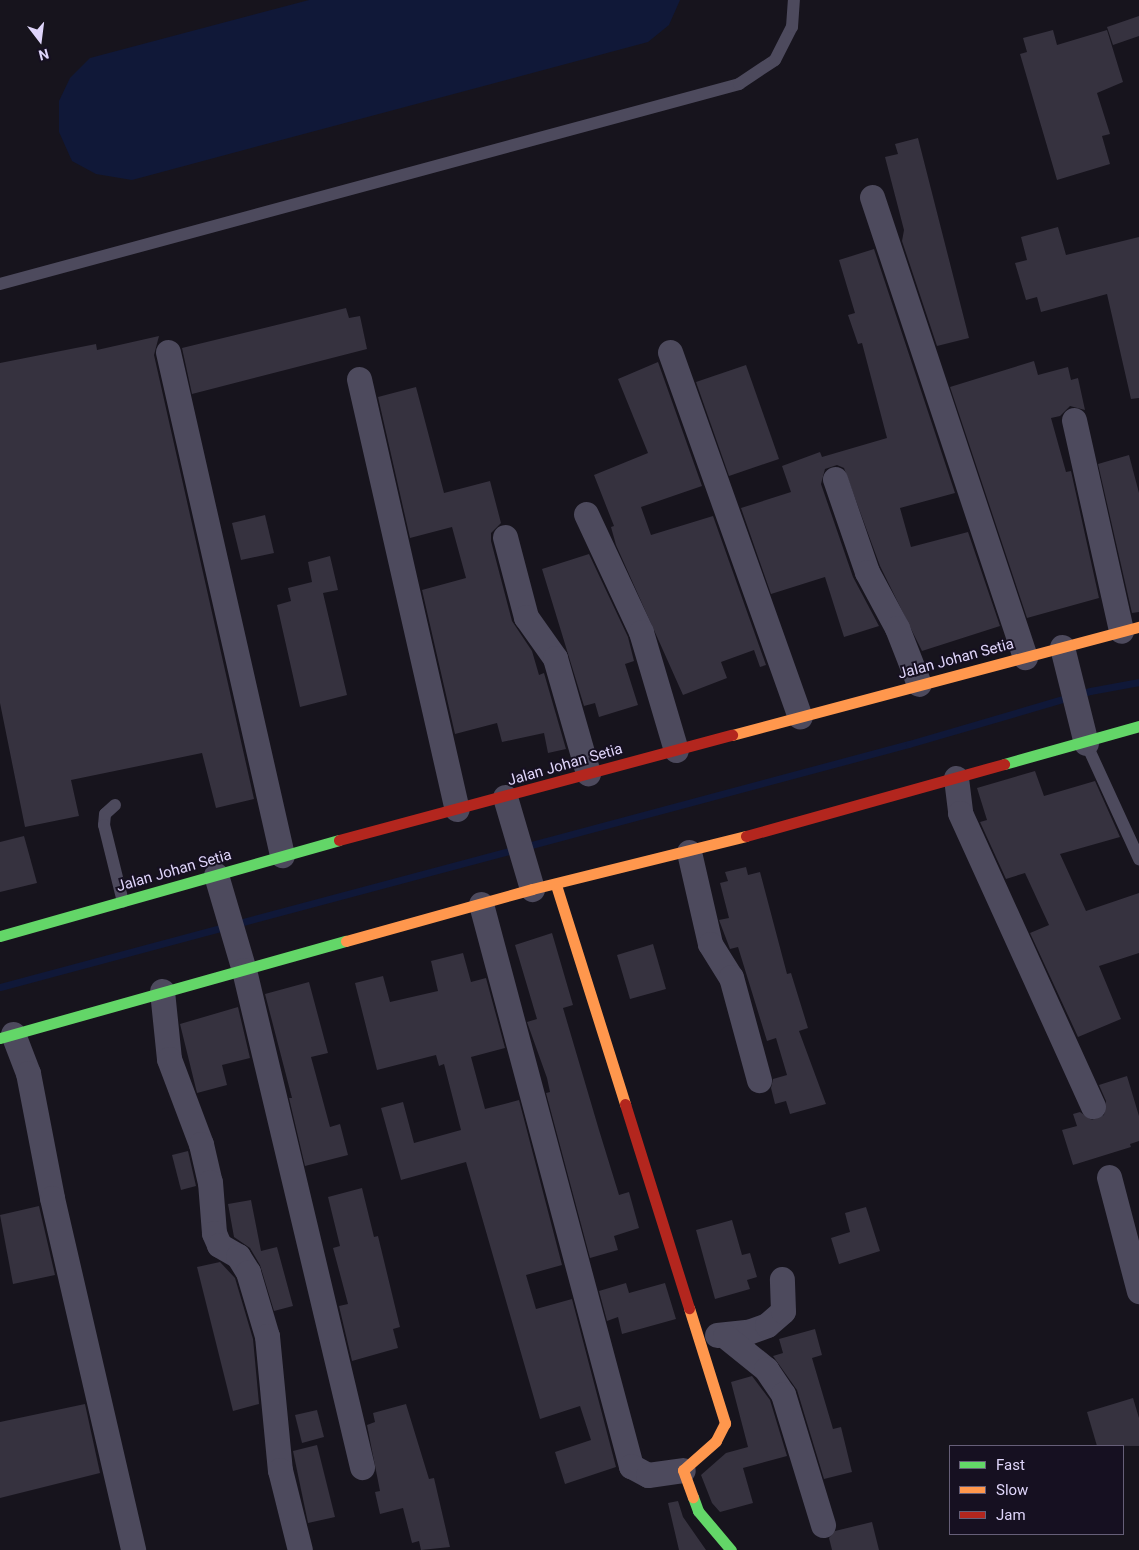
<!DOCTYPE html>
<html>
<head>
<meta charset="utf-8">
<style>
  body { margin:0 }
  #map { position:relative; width:1139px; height:1550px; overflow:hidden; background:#17141d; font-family:Roboto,sans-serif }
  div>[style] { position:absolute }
  .water>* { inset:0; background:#101838 }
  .stream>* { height:7px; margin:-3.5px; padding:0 3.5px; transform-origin:3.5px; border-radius:3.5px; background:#101838 }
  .building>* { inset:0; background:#36323f }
  .lane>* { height:12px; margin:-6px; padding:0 6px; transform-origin:6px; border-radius:6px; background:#4d4a5d }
  .street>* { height:25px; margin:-12.5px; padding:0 12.5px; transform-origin:12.5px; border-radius:12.5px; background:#4d4a5d }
  .fast>* { height:11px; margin:-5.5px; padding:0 5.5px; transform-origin:5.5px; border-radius:5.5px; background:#63d668 }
  .slow>* { height:11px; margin:-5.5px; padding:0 5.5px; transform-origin:5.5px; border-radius:5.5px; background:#ff974d }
  .jam>* { height:11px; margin:-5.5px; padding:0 5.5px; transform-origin:5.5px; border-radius:5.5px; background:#b3261e }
  span { translate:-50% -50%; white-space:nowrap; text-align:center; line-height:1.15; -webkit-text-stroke:4px #161021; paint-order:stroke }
  .street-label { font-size:15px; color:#dfd5fa }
  .legend { position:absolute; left:949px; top:1445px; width:175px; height:90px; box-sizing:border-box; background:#161021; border:1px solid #665f78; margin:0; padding:6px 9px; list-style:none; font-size:15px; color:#dfd5fa }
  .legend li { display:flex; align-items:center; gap:10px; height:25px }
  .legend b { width:25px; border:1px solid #665f78 }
  .north { position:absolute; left:15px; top:15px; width:50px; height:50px; -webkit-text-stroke:4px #161021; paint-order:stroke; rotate:165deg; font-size:14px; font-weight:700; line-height:20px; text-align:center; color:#dfd5fa }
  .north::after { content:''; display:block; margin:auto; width:18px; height:22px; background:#dfd5fa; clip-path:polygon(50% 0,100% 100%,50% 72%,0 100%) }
</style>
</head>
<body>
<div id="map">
  <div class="water">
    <div style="clip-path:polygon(309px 0,680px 0,669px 25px,648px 42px,132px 180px,96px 174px,72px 161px,59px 132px,59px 101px,70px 78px,90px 58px)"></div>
  </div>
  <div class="stream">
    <div style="left:0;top:987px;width:941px;rotate:-14.97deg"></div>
    <div style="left:909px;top:744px;width:189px;rotate:-16.3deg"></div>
    <div style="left:1090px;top:691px;width:50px;rotate:-10.4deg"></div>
  </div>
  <div class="building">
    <div style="clip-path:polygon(1139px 16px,1139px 36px,1113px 45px,1107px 27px)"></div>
    <div style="clip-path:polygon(1053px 30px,1057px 45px,1107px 30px,1123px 82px,1097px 93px,1110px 134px,1102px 136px,1110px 164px,1057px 180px,1020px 54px,1027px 52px,1023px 38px)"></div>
    <div style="clip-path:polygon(918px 138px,969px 338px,937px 346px,902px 241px,904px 230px,885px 157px,898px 154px,895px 144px)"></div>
    <div style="clip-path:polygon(1058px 227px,1066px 255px,1139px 237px,1139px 398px,1131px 399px,1107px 294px,1041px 312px,1037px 297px,1026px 300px,1015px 263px,1027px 260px,1021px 237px)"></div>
    <div style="clip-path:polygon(874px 249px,955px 493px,900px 508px,911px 547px,968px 532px,1000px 626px,922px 651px,880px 566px,844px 468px,837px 465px,825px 469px,821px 484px,853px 577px,879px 626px,844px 637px,825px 577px,771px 594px,741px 508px,791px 492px,782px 466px,820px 452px,822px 457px,887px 438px,862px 343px,858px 344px,848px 315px,855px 313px,839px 260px)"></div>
    <div style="clip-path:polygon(346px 308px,349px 318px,360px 316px,367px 349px,192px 394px,182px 348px)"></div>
    <div style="clip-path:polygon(159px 336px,154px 355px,254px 799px,216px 808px,202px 753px,71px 780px,79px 816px,25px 827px,0 703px,0 363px,96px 344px,97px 350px)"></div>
    <div style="clip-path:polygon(1034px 361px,1038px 375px,1068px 367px,1071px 380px,1078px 378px,1085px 410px,1070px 406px,1060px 416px,1051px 418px,1066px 472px,1071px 471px,1099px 598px,1027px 618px,950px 387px)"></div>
    <div style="clip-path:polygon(658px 362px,702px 486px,641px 507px,651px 535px,713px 516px,766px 665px,760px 667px,754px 650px,721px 662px,727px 678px,683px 695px,616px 545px,611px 527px,614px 526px,594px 475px,648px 453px,618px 379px)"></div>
    <div style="clip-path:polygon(746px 365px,779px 459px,729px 476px,696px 382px)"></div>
    <div style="clip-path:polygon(416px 387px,444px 493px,490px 481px,501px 523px,491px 533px,491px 541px,512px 621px,532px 651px,539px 675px,544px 673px,566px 749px,548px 753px,544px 733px,502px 742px,497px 723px,455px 734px,422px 590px,466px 578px,452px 527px,410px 538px,378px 397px)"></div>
    <div style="clip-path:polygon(1129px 455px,1139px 493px,1139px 612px,1132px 613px,1098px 464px)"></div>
    <div style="clip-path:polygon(265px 515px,274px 553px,241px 560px,232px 523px)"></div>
    <div style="clip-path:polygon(589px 554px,628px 637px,634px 661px,625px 664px,638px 705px,599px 717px,595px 703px,584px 706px,542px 569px)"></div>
    <div style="clip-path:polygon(330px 556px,338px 590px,323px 593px,347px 695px,300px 707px,277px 605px,291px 601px,288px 588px,312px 582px,308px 562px)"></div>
    <div style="clip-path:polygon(1035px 771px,1044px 796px,1095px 781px,1120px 837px,1060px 854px,1086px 911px,1139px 893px,1139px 953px,1099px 966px,1121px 1019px,1078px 1037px,1030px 933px,1049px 925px,1025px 873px,1006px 879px,980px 822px,987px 820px,977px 788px)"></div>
    <div style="clip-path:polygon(24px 836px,37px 883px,0 892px,0 842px)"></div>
    <div style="clip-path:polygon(746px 867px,748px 875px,760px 872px,787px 974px,791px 973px,808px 1028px,799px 1031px,826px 1104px,790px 1114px,786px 1101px,775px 1104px,771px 1088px,773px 1079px,787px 1075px,776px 1038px,767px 1041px,738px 947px,730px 949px,719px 920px,729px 918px,720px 883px,728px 881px,725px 872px)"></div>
    <div style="clip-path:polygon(552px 933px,573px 1005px,563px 1008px,599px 1130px,619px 1195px,629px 1192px,639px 1228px,614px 1236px,618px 1250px,590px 1258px,546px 1093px,550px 1092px,547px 1078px,527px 1022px,537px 1019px,515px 945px)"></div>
    <div style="clip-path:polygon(653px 944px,666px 989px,630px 999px,617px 955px)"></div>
    <div style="clip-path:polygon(463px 953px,471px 982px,486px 978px,505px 1048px,471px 1057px,485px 1109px,519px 1100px,562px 1265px,526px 1275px,536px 1309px,572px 1299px,616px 1467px,565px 1484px,555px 1452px,591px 1440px,580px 1406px,540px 1419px,466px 1162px,401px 1180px,381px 1108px,403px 1102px,414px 1143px,461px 1130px,444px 1064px,439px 1066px,436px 1055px,377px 1070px,355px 983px,383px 976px,390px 1002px,438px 991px,431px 961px)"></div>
    <div style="clip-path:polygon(309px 982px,328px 1053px,311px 1057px,330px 1127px,340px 1124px,348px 1155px,305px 1166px,289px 1098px,292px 1098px,265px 994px)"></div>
    <div style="clip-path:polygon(238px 1007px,250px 1058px,222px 1065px,227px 1085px,197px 1093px,180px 1024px)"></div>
    <div style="clip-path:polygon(1127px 1076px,1139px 1116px,1139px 1141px,1130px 1144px,1131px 1147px,1073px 1165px,1062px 1130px,1077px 1126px,1073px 1114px,1080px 1112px,1092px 1120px,1104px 1115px,1106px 1101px,1099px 1085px)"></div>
    <div style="clip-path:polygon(188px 1151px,196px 1186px,181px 1190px,172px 1155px)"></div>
    <div style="clip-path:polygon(362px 1188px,374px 1237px,378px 1236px,400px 1327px,393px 1329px,398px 1348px,352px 1361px,339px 1306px,348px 1304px,333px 1248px,340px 1246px,328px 1197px)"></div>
    <div style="clip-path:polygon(251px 1200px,261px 1251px,277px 1247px,293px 1306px,274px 1311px,260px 1265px,250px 1248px,234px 1237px,228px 1204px)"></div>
    <div style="clip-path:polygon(39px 1206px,55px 1275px,13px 1284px,0 1215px)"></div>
    <div style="clip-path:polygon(866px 1207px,880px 1251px,839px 1264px,831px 1238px,850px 1232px,845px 1213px)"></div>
    <div style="clip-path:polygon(732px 1220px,742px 1255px,750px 1253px,757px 1277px,747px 1280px,750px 1289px,715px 1299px,696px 1230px)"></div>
    <div style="clip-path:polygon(220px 1262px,235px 1278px,253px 1339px,259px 1404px,233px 1411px,197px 1267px)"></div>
    <div style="clip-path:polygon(626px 1283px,629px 1293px,665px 1283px,676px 1319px,622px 1334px,618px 1317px,607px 1321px,599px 1291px)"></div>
    <div style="clip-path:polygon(815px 1329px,822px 1355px,812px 1358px,833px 1429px,841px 1427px,852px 1472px,824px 1479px,797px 1390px,773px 1356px,783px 1353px,779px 1339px)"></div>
    <div style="clip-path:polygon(752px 1376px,770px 1400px,787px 1456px,743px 1468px,753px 1503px,720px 1512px,712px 1503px,701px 1475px,726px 1453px,748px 1447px,731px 1382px)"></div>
    <div style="clip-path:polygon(1133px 1398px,1139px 1418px,1139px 1446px,1097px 1446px,1087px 1412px)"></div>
    <div style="clip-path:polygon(85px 1404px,100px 1473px,0 1498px,0 1422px)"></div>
    <div style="clip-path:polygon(406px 1404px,429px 1479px,434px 1478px,450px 1547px,421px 1550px,419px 1541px,412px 1543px,403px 1508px,380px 1514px,375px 1492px,380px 1491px,367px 1425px,375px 1422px,373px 1413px)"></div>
    <div style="clip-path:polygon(317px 1410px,324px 1437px,302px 1443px,295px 1415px)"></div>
    <div style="clip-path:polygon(317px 1445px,335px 1517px,308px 1523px,293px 1451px)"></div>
    <div style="clip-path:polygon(678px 1501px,683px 1517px,706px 1550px,679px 1550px,668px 1503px)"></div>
    <div style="clip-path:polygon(872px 1522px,879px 1550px,832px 1550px,829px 1538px,835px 1531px)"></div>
  </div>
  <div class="lane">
    <div style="left:0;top:284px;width:766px;rotate:-15.14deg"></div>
    <div style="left:739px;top:84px;width:43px;rotate:-33.7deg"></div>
    <div style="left:775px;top:60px;width:37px;rotate:-63deg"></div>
    <div style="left:792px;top:27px;width:27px;rotate:-86deg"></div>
    <div style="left:1086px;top:743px;width:128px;rotate:65.4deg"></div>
    <div style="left:115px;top:805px;width:13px;rotate:138deg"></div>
    <div style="left:105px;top:814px;width:11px;rotate:95deg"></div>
    <div style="left:104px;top:825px;width:79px;rotate:76.1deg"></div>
  </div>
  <div class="street">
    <div style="left:872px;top:197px;width:485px;rotate:71.6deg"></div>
    <div style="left:168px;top:352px;width:516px;rotate:77.23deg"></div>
    <div style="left:670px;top:352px;width:387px;rotate:70.4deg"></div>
    <div style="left:359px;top:379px;width:441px;rotate:77.2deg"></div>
    <div style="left:1074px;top:420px;width:216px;rotate:77.4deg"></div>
    <div style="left:835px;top:479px;width:98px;rotate:71deg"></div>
    <div style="left:867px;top:572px;width:64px;rotate:61.8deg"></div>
    <div style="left:897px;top:628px;width:60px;rotate:68.6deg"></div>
    <div style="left:586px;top:514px;width:130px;rotate:65deg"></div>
    <div style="left:641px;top:632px;width:123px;rotate:73.5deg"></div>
    <div style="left:505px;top:537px;width:83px;rotate:75.3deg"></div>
    <div style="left:526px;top:617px;width:50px;rotate:54.7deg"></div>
    <div style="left:555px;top:658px;width:120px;rotate:74deg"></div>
    <div style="left:1062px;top:647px;width:99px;rotate:76deg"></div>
    <div style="left:956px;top:778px;width:35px;rotate:83deg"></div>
    <div style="left:960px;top:813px;width:322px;rotate:65.6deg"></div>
    <div style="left:505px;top:797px;width:96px;rotate:73.6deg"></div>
    <div style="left:689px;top:852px;width:94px;rotate:77.1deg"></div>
    <div style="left:710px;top:944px;width:39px;rotate:58deg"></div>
    <div style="left:731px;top:977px;width:107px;rotate:74.8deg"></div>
    <div style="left:216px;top:875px;width:99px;rotate:73.6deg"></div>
    <div style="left:244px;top:970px;width:511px;rotate:76.64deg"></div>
    <div style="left:481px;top:904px;width:582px;rotate:75.06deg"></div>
    <div style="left:631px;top:1466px;width:19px;rotate:28deg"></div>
    <div style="left:648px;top:1475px;width:35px;rotate:-8deg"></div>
    <div style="left:162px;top:991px;width:68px;rotate:84.1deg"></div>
    <div style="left:169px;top:1059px;width:91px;rotate:69.4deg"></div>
    <div style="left:201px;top:1144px;width:39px;rotate:77deg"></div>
    <div style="left:210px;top:1182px;width:51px;rotate:85.5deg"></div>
    <div style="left:214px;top:1233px;width:13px;rotate:67deg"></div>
    <div style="left:219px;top:1245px;width:22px;rotate:30deg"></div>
    <div style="left:238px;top:1256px;width:19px;rotate:58deg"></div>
    <div style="left:248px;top:1272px;width:67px;rotate:73.5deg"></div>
    <div style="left:267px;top:1336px;width:135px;rotate:84.5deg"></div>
    <div style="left:280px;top:1470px;width:82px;rotate:76deg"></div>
    <div style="left:13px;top:1034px;width:42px;rotate:69deg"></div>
    <div style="left:28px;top:1073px;width:127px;rotate:79.1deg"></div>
    <div style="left:52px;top:1198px;width:361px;rotate:77deg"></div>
    <div style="left:1109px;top:1177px;width:118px;rotate:75.3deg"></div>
    <div style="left:717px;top:1335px;width:31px;rotate:-6deg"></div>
    <div style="left:748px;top:1332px;width:20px;rotate:-20deg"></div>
    <div style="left:767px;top:1325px;width:21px;rotate:-41deg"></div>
    <div style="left:783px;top:1311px;width:32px;rotate:-92deg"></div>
    <div style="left:725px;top:1336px;width:53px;rotate:38.8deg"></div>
    <div style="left:766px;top:1369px;width:30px;rotate:56deg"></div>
    <div style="left:783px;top:1394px;width:137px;rotate:73deg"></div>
  </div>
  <div class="fast">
    <div style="left:1004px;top:764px;width:140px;rotate:-15.7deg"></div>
    <div style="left:0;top:936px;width:352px;rotate:-15.8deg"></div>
    <div style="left:0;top:1038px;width:359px;rotate:-15.7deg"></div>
    <div style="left:693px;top:1497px;width:15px;rotate:70deg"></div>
    <div style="left:698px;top:1511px;width:51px;rotate:49.8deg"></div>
  </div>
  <div class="slow">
    <div style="left:732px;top:735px;width:421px;rotate:-14.9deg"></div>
    <div style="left:556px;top:885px;width:230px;rotate:72.5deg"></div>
    <div style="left:346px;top:941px;width:193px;rotate:-15.6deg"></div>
    <div style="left:532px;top:889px;width:220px;rotate:-13.9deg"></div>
    <div style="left:689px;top:1308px;width:121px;rotate:72.6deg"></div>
    <div style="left:725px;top:1423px;width:20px;rotate:117deg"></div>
    <div style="left:716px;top:1441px;width:44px;rotate:138.7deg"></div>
    <div style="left:683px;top:1470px;width:29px;rotate:70deg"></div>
  </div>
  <div class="jam">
    <div style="left:746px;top:836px;width:268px;rotate:-15.6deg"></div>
    <div style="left:339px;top:840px;width:407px;rotate:-15deg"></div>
    <div style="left:625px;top:1104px;width:214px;rotate:72.6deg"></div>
  </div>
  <div class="street-label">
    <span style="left:956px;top:659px;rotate:-15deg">Jalan Johan Setia</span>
    <span style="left:565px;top:765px;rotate:-16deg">Jalan Johan Setia</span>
    <span style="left:174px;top:871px;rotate:-16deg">Jalan Johan Setia</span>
  </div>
  <ul class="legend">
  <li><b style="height:6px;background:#63d668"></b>Fast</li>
  <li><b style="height:6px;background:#ff974d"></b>Slow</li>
  <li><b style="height:6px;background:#b3261e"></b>Jam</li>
  </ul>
  <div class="north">N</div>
</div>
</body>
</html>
